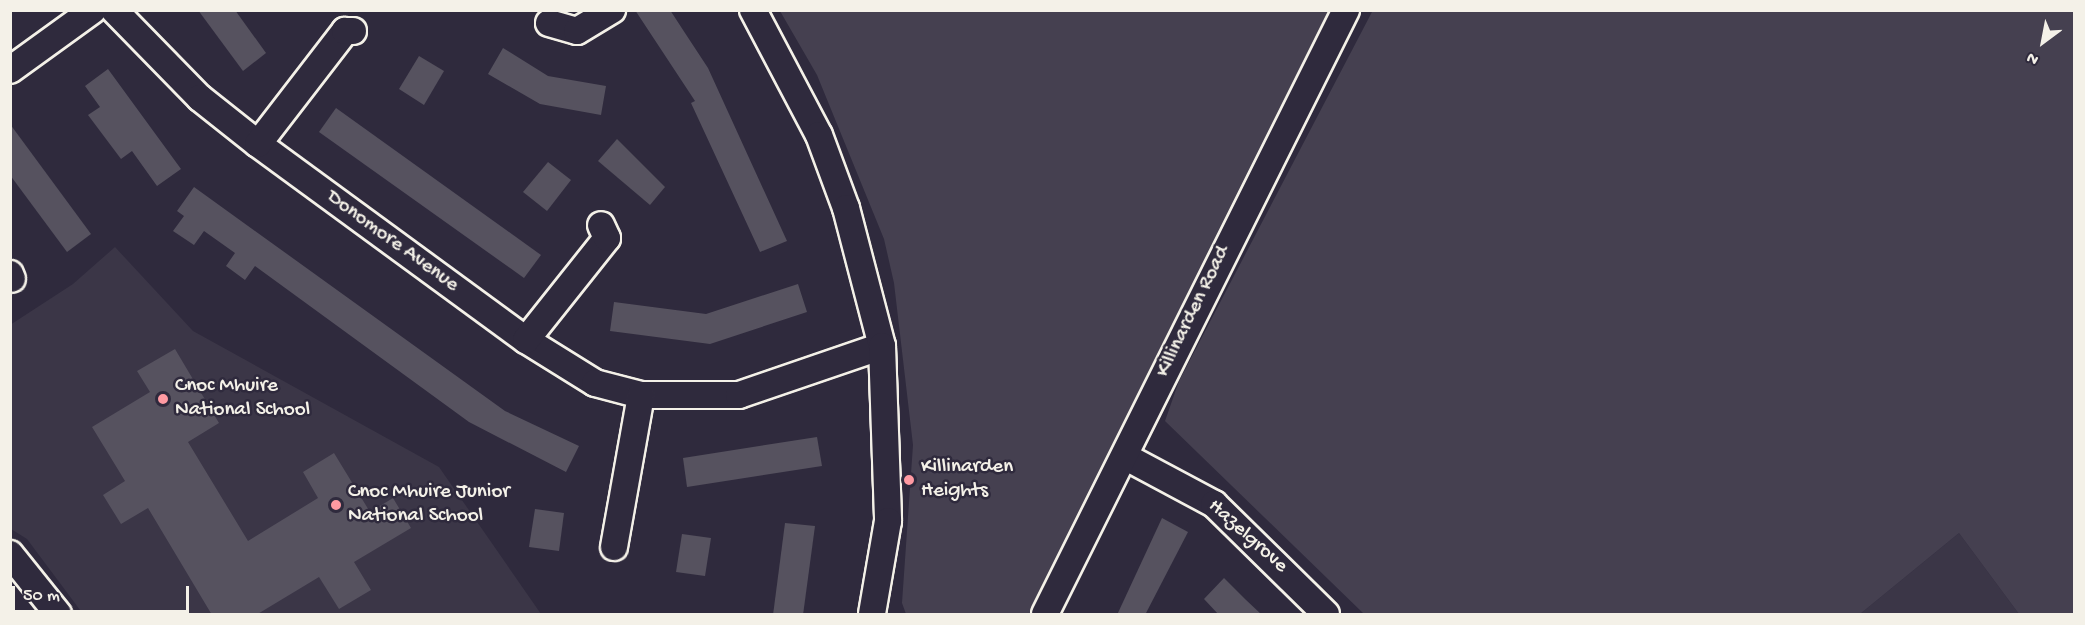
<!DOCTYPE html>
<html>
<head>
<meta charset="utf-8">
<style>
  body { margin:0 }
  #map { position:relative; width:2085px; height:625px; overflow:hidden; background:#2f2a3d; font-family:"Gochi Hand",sans-serif }
  div>[style] { position:absolute }
  .built>* { inset:0; background:#3b3647 }
  .green>* { inset:0; background:#454050 }
  .building>* { inset:0; background:#56525f }
  .roads { filter:drop-shadow(2px 0 #f4f1e8) drop-shadow(-2px 0 #f4f1e8) drop-shadow(0 2px #f4f1e8) drop-shadow(0 -2px #f4f1e8) }
  .minor>* { height:26px; margin:-13px; padding:0 13px; transform-origin:13px; border-radius:13px; background:#2f2a3d }
  .dots>* { width:16px; height:16px; translate:-50% -50%; box-sizing:border-box; border:3px solid #2f2a3d; border-radius:50% }
  span { translate:-50% -50%; white-space:nowrap; text-align:center; line-height:1.15; -webkit-text-stroke:5px #2f2a3d; paint-order:stroke }
  .street-label { font-size:21px; color:#f4f1e8 }
  .poi-label { font-size:21px; color:#f4f1e8 }
  .left { translate:0 -50%; text-align:left }
  .frame { position:absolute; inset:0; border:12px solid #f4f1e8; pointer-events:none }
  .north { position:absolute; left:2013px; top:12px; width:60px; height:60px; -webkit-text-stroke:4px #2f2a3d; paint-order:stroke; rotate:212deg; font-size:16px; font-weight:700; line-height:24px; text-align:center; color:#f4f1e8 }
  .north::after { content:''; display:block; margin:auto; width:21px; height:27px; background:#f4f1e8; clip-path:polygon(50% 0,100% 100%,50% 72%,0 100%) }
  .scale { position:absolute; left:12px; top:586px; width:177px; height:27px; box-sizing:border-box; border:3px solid #f4f1e8; border-top:0; padding-left:8px; font-size:18px; line-height:21px; white-space:nowrap; color:#f4f1e8; -webkit-text-stroke:4px #2f2a3d; paint-order:stroke }
</style>
</head>
<body>
<div id="map">
  <div class="built">
    <div style="clip-path:polygon(115px 247px,193px 331px,439px 467px,541px 614px,83px 614px,27px 539px,11px 529px,10px 325px,73px 284px)"></div>
    <div style="clip-path:polygon(1959px 533px,2019px 614px,1860px 614px)"></div>
  </div>
  <div class="green">
    <div style="clip-path:polygon(1373px 10px,2074px 11px,2074px 614px,2019px 614px,1959px 533px,1860px 614px,1364px 614px,1165px 421px,1179px 381px)"></div>
    <div style="clip-path:polygon(780px 11px,1330px 11px,1032px 614px,906px 614px,902px 603px,913px 445px,894px 283px,884px 239px,817px 75px)"></div>
  </div>
  <div class="building">
    <div style="clip-path:polygon(198px 10px,235px 10px,266px 53px,243px 71px)"></div>
    <div style="clip-path:polygon(635px 10px,670px 10px,685px 33px,708px 68px,787px 241px,760px 252px,691px 103px,695px 101px)"></div>
    <div style="clip-path:polygon(503px 48px,548px 76px,606px 86px,601px 115px,540px 104px,488px 74px)"></div>
    <div style="clip-path:polygon(419px 56px,444px 71px,424px 105px,399px 89px)"></div>
    <div style="clip-path:polygon(108px 69px,181px 169px,157px 186px,132px 151px,121px 159px,88px 115px,100px 107px,85px 86px)"></div>
    <div style="clip-path:polygon(336px 108px,541px 255px,524px 278px,319px 132px)"></div>
    <div style="clip-path:polygon(10px 124px,91px 234px,67px 252px,10px 175px)"></div>
    <div style="clip-path:polygon(617px 139px,665px 187px,650px 205px,598px 161px)"></div>
    <div style="clip-path:polygon(548px 162px,571px 180px,547px 211px,523px 192px)"></div>
    <div style="clip-path:polygon(194px 187px,505px 411px,579px 446px,566px 472px,469px 422px,255px 266px,245px 280px,226px 266px,235px 253px,204px 231px,194px 245px,173px 231px,184px 216px,177px 211px)"></div>
    <div style="clip-path:polygon(798px 284px,807px 312px,710px 344px,610px 331px,614px 302px,706px 314px)"></div>
    <div style="clip-path:polygon(175px 349px,219px 423px,188px 442px,248px 541px,318px 498px,303px 472px,334px 453px,370px 512px,393px 498px,411px 528px,354px 562px,371px 590px,339px 609px,319px 577px,256px 615px,212px 615px,148px 508px,121px 524px,103px 495px,125px 481px,92px 427px,150px 392px,137px 371px)"></div>
    <div style="clip-path:polygon(817px 437px,822px 466px,687px 487px,683px 458px)"></div>
    <div style="clip-path:polygon(535px 509px,564px 513px,559px 551px,529px 547px)"></div>
    <div style="clip-path:polygon(1162px 518px,1188px 532px,1145px 615px,1117px 615px)"></div>
    <div style="clip-path:polygon(785px 523px,815px 526px,803px 615px,773px 615px)"></div>
    <div style="clip-path:polygon(682px 534px,711px 538px,705px 576px,676px 572px)"></div>
    <div style="clip-path:polygon(1224px 578px,1245px 599px,1262px 615px,1219px 615px,1204px 599px)"></div>
  </div>
  <div class="roads">
    <div class="minor">
      <div style="left:114px;top:10px;width:123px;rotate:45.7deg"></div>
      <div style="left:200px;top:98px;width:74px;rotate:38.4deg"></div>
      <div style="left:258px;top:144px;width:332px;rotate:36.2deg"></div>
      <div style="left:526px;top:340px;width:81px;rotate:31.9deg"></div>
      <div style="left:595px;top:383px;width:48px;rotate:14.6deg"></div>
      <div style="left:641px;top:395px;width:98px"></div>
      <div style="left:739px;top:395px;width:151px;rotate:-18.9deg"></div>
      <div style="left:753px;top:10px;width:141px;rotate:62.2deg"></div>
      <div style="left:819px;top:135px;width:78px;rotate:69.7deg"></div>
      <div style="left:846px;top:208px;width:143px;rotate:75.4deg"></div>
      <div style="left:882px;top:346px;width:175px;rotate:88deg"></div>
      <div style="left:888px;top:521px;width:94px;rotate:99.8deg"></div>
      <div style="left:549px;top:23px;width:29px;rotate:16deg"></div>
      <div style="left:577px;top:31px;width:41px;rotate:-31deg"></div>
      <div style="left:10px;top:70px;width:102px;rotate:-35.9deg"></div>
      <div style="left:258px;top:144px;width:143px;rotate:-52.4deg"></div>
      <div style="left:345px;top:31px;width:8px"></div>
      <div style="left:10px;top:274px;width:5px;rotate:68deg"></div>
      <div style="left:526px;top:340px;width:130px;rotate:-51.5deg"></div>
      <div style="left:607px;top:238px;width:14px;rotate:-115deg"></div>
      <div style="left:1126px;top:457px;width:100px;rotate:28.1deg"></div>
      <div style="left:1214px;top:504px;width:157px;rotate:44.5deg"></div>
      <div style="left:614px;top:547px;width:154px;rotate:-79.9deg"></div>
      <div style="left:10px;top:554px;width:77px;rotate:51.3deg"></div>
      <div style="left:1045px;top:614px;width:675px;rotate:-63.51deg"></div>
    </div>
  </div>
  <div class="dots">
    <div style="left:163px;top:399px;background:#ff9aa2"></div>
    <div style="left:909px;top:480px;background:#ff9aa2"></div>
    <div style="left:336px;top:505px;background:#ff9aa2"></div>
  </div>
  <div class="street-label">
    <span style="left:392px;top:242px;rotate:36deg">Donomore Avenue</span>
    <span style="left:1194px;top:312px;rotate:-64deg">Killinarden Road</span>
    <span style="left:1247px;top:537px;rotate:42deg">Hazelgrove</span>
  </div>
  <div class="poi-label">
    <span class="left" style="left:175px;top:399px">Cnoc Mhuire<br>National School</span>
    <span class="left" style="left:921px;top:480px">Killinarden<br>Heights</span>
    <span class="left" style="left:348px;top:505px">Cnoc Mhuire Junior<br>National School</span>
  </div>
  <div class="frame"></div>
  <div class="north">N</div>
  <div class="scale">50 m</div>
</div>
</body>
</html>
